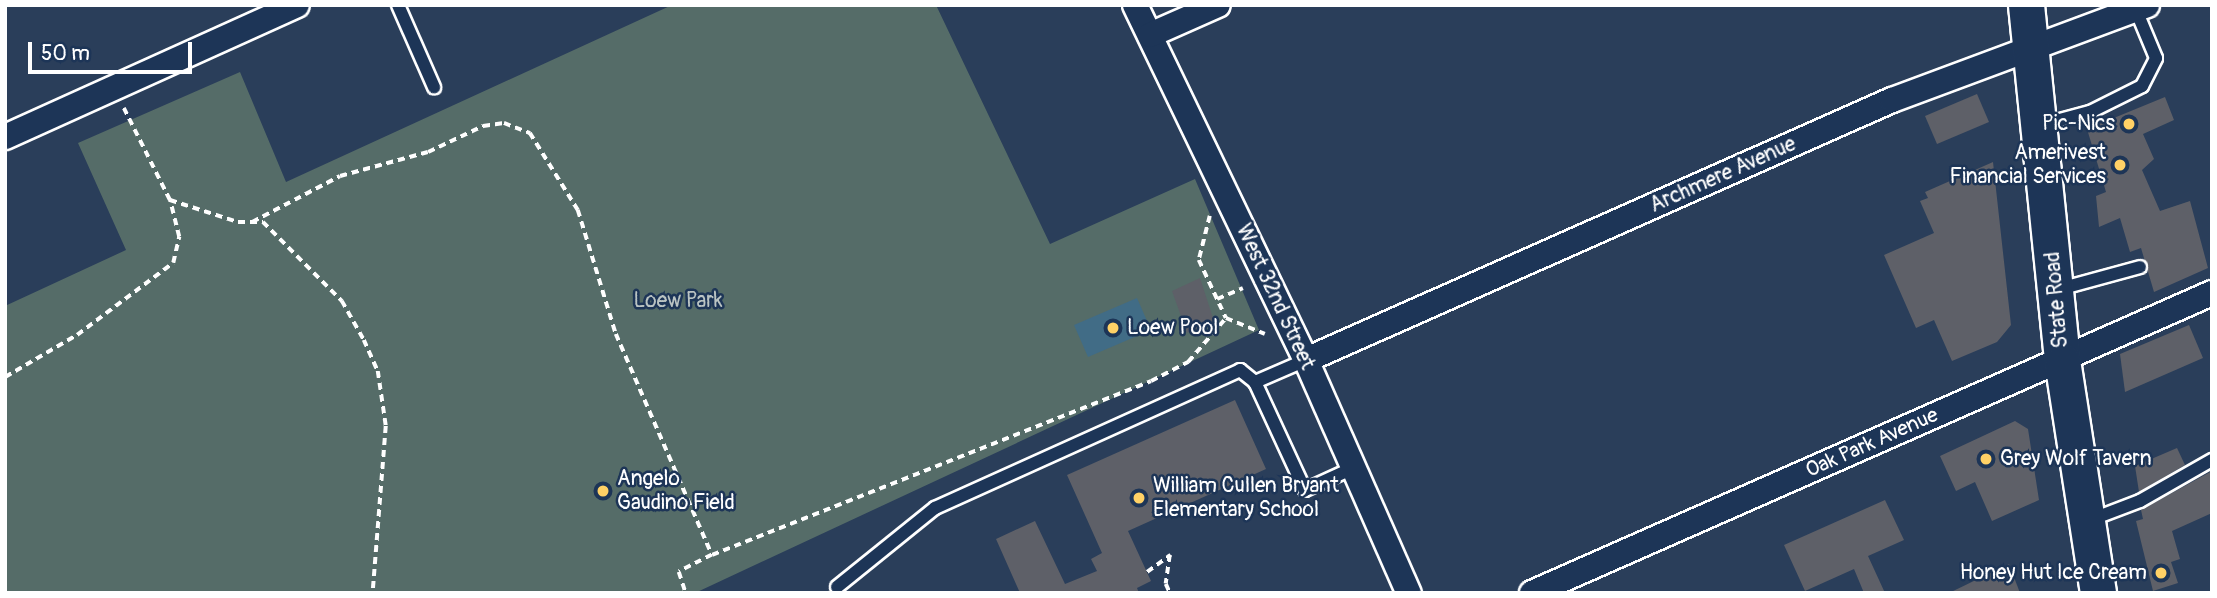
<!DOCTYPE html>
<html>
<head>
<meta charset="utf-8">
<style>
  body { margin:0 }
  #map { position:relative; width:2217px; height:598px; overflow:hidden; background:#2a3e5a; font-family:Pangolin,sans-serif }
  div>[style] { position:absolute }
  .green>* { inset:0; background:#556c68 }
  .water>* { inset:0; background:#416c86 }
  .building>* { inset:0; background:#5e6068 }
  .path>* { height:3.5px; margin-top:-1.75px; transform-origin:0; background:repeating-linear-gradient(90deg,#fff 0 7px,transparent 0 12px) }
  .roads { filter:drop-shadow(2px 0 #fff) drop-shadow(-2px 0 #fff) drop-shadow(0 2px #fff) drop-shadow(0 -2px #fff) }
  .service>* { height:12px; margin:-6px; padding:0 6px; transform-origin:6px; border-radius:6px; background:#1d3557 }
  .minor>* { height:24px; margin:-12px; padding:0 12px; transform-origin:12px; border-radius:12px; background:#1d3557 }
  .secondary>* { height:35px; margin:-17.5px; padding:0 17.5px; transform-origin:17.5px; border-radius:17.5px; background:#1d3557 }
  .dots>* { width:19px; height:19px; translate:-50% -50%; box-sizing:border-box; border:4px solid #1d3557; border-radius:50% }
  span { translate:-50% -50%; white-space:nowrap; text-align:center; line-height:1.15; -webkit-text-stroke:5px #1d3557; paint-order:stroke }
  .poi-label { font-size:21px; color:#fff }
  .right { translate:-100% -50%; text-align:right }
  .left { translate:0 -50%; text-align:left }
  .street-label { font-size:21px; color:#fff }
  .park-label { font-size:21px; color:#bbc4c3 }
  .frame { position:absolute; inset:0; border:7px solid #fff; pointer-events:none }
  .scale { position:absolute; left:28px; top:42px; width:164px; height:32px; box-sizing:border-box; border:4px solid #fff; border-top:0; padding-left:9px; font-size:21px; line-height:24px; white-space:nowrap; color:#fff; -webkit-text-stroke:5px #1d3557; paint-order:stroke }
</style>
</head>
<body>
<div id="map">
  <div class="green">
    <div style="clip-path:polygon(672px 5px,936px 5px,1050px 244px,1195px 179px,1259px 330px,695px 593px,5px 593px,5px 306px,126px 250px,78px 143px,240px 72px,286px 182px)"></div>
  </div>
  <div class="water">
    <div style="clip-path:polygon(1137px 298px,1151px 330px,1088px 357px,1074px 325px)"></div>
  </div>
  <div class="building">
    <div style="clip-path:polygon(1977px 94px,1989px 122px,1937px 144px,1925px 116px)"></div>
    <div style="clip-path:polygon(2165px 97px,2174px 120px,2143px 134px,2154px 159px,2142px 170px,2160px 211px,2190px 201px,2208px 268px,2154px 292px,2141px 248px,2130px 252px,2120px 218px,2099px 227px,2096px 196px,2106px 192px,2087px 129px)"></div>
    <div style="clip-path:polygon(1993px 162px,2011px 325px,1997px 342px,1952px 361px,1934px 320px,1916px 328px,1884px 255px,1934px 233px,1920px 201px,1928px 198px,1925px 192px)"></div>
    <div style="clip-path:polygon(1200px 278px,1214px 321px,1187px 333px,1172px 291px)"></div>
    <div style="clip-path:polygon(2189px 325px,2203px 358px,2125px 392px,2120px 354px)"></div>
    <div style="clip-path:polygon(1235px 400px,1266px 469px,1128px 531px,1151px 581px,1137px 588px,1139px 593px,1020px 593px,996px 539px,1035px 521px,1065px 584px,1097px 571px,1091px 559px,1102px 553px,1067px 475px)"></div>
    <div style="clip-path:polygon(2015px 421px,2028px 429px,2039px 500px,1992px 521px,1975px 482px,1956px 491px,1940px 456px)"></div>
    <div style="clip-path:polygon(2177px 448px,2185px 465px,2139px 492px,2135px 466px)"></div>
    <div style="clip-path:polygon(2212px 471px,2212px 513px,2172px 531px,2180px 559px,2171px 562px,2178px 583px,2153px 591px,2136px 521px,2143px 519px,2141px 510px)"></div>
    <div style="clip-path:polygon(1885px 500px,1904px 540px,1868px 556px,1885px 593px,1864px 593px,1854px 569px,1805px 591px,1784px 545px)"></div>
    <div style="clip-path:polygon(2009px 564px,2020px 593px,1949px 593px)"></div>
  </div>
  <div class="path">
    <div style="left:124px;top:108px;width:103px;rotate:63.4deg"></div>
    <div style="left:170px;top:200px;width:71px;rotate:17.9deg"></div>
    <div style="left:238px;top:222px;width:25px"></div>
    <div style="left:263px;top:222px;width:112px;rotate:45deg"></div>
    <div style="left:342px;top:301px;width:45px;rotate:60.6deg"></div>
    <div style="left:364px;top:340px;width:34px;rotate:66deg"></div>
    <div style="left:378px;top:371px;width:56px;rotate:81.7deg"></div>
    <div style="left:386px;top:426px;width:168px;rotate:94.5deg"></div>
    <div style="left:1210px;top:216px;width:45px;rotate:104deg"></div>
    <div style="left:1199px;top:260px;width:64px;rotate:65deg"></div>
    <div style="left:252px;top:222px;width:99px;rotate:-27.6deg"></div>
    <div style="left:340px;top:176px;width:91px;rotate:-15.3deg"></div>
    <div style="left:428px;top:152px;width:61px;rotate:-25.3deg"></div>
    <div style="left:483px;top:126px;width:21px;rotate:-8deg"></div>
    <div style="left:504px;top:123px;width:28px;rotate:21deg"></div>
    <div style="left:530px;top:133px;width:91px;rotate:58.1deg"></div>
    <div style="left:578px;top:210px;width:130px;rotate:73deg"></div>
    <div style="left:616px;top:334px;width:241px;rotate:66.5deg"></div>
    <div style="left:712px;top:555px;width:37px;rotate:153deg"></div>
    <div style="left:679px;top:572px;width:22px;rotate:72deg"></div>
    <div style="left:1217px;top:299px;width:28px;rotate:-23deg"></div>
    <div style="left:5px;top:377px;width:83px;rotate:-30.3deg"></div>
    <div style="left:77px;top:335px;width:120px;rotate:-36.9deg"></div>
    <div style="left:173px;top:263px;width:27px;rotate:-77deg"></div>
    <div style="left:179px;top:237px;width:38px;rotate:-104deg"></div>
    <div style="left:712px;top:555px;width:472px;rotate:-21.6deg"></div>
    <div style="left:1151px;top:381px;width:42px;rotate:-27.2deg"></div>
    <div style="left:1188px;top:362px;width:58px;rotate:-49.2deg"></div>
    <div style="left:1226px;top:318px;width:42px;rotate:22.3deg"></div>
    <div style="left:1147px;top:572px;width:29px;rotate:-36deg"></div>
    <div style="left:1170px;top:555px;width:29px;rotate:98deg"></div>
    <div style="left:1166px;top:584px;width:10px;rotate:66deg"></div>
  </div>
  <div class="roads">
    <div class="service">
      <div style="left:398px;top:5px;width:90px;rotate:66.3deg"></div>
      <div style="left:2041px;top:125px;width:51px;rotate:-14.9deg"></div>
      <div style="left:2090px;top:112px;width:58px;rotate:-26.6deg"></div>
      <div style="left:2142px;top:86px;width:31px;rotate:-63deg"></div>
      <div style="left:2156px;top:58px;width:52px;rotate:-112.6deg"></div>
      <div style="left:2056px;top:290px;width:87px;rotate:-15.3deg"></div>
      <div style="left:1306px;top:360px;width:56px;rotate:156.7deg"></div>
      <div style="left:1255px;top:382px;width:119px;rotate:65.2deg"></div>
      <div style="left:1305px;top:490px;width:53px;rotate:-24.6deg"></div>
      <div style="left:2090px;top:520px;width:53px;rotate:-20.8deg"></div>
      <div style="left:2140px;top:501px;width:83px;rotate:-29.7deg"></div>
      <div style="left:837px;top:587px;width:126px;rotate:-38.9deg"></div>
      <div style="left:935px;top:508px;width:335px;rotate:-24.3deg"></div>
      <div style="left:1240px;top:370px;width:19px;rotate:39deg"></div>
    </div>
    <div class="minor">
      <div style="left:1135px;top:5px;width:394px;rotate:64.3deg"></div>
      <div style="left:1306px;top:360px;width:255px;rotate:66.2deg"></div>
      <div style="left:1150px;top:35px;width:74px;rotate:-23.8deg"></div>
      <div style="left:5px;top:137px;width:320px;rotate:-24.3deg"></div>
      <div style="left:1306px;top:360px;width:641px;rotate:-23.93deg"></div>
      <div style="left:1892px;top:100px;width:272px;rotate:-20.4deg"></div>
      <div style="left:1532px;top:593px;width:743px;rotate:-23.81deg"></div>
    </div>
    <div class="secondary">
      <div style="left:2026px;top:5px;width:357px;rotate:84.2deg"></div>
      <div style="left:2062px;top:360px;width:236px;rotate:81.2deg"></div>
    </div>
  </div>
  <div class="dots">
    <div style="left:2129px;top:124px;background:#ffd166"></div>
    <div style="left:2120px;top:165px;background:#ffd166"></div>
    <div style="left:1113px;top:328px;background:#ffd166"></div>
    <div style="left:1986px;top:459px;background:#ffd166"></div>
    <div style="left:603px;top:491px;background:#ffd166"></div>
    <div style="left:1139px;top:498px;background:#ffd166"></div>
    <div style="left:2161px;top:573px;background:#ffd166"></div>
  </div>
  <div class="poi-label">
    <span class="right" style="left:2115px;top:124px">Pic-Nics</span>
    <span class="right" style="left:2106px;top:165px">Amerivest<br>Financial Services</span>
    <span class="left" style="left:1127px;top:328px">Loew Pool</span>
    <span class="left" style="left:2000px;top:459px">Grey Wolf Tavern</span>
    <span class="left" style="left:617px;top:491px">Angelo<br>Gaudino Field</span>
    <span class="left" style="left:1153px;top:498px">William Cullen Bryant<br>Elementary School</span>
    <span class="right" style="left:2147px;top:573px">Honey Hut Ice Cream</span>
  </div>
  <div class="street-label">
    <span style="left:1723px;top:175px;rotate:-24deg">Archmere Avenue</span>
    <span style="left:1275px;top:297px;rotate:65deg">West 32nd Street</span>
    <span style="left:2057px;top:300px;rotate:-95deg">State Road</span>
    <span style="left:1872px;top:443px;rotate:-24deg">Oak Park Avenue</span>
  </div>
  <div class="park-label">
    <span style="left:678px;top:301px">Loew Park</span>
  </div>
  <div class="frame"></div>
  <div class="scale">50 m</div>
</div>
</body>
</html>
